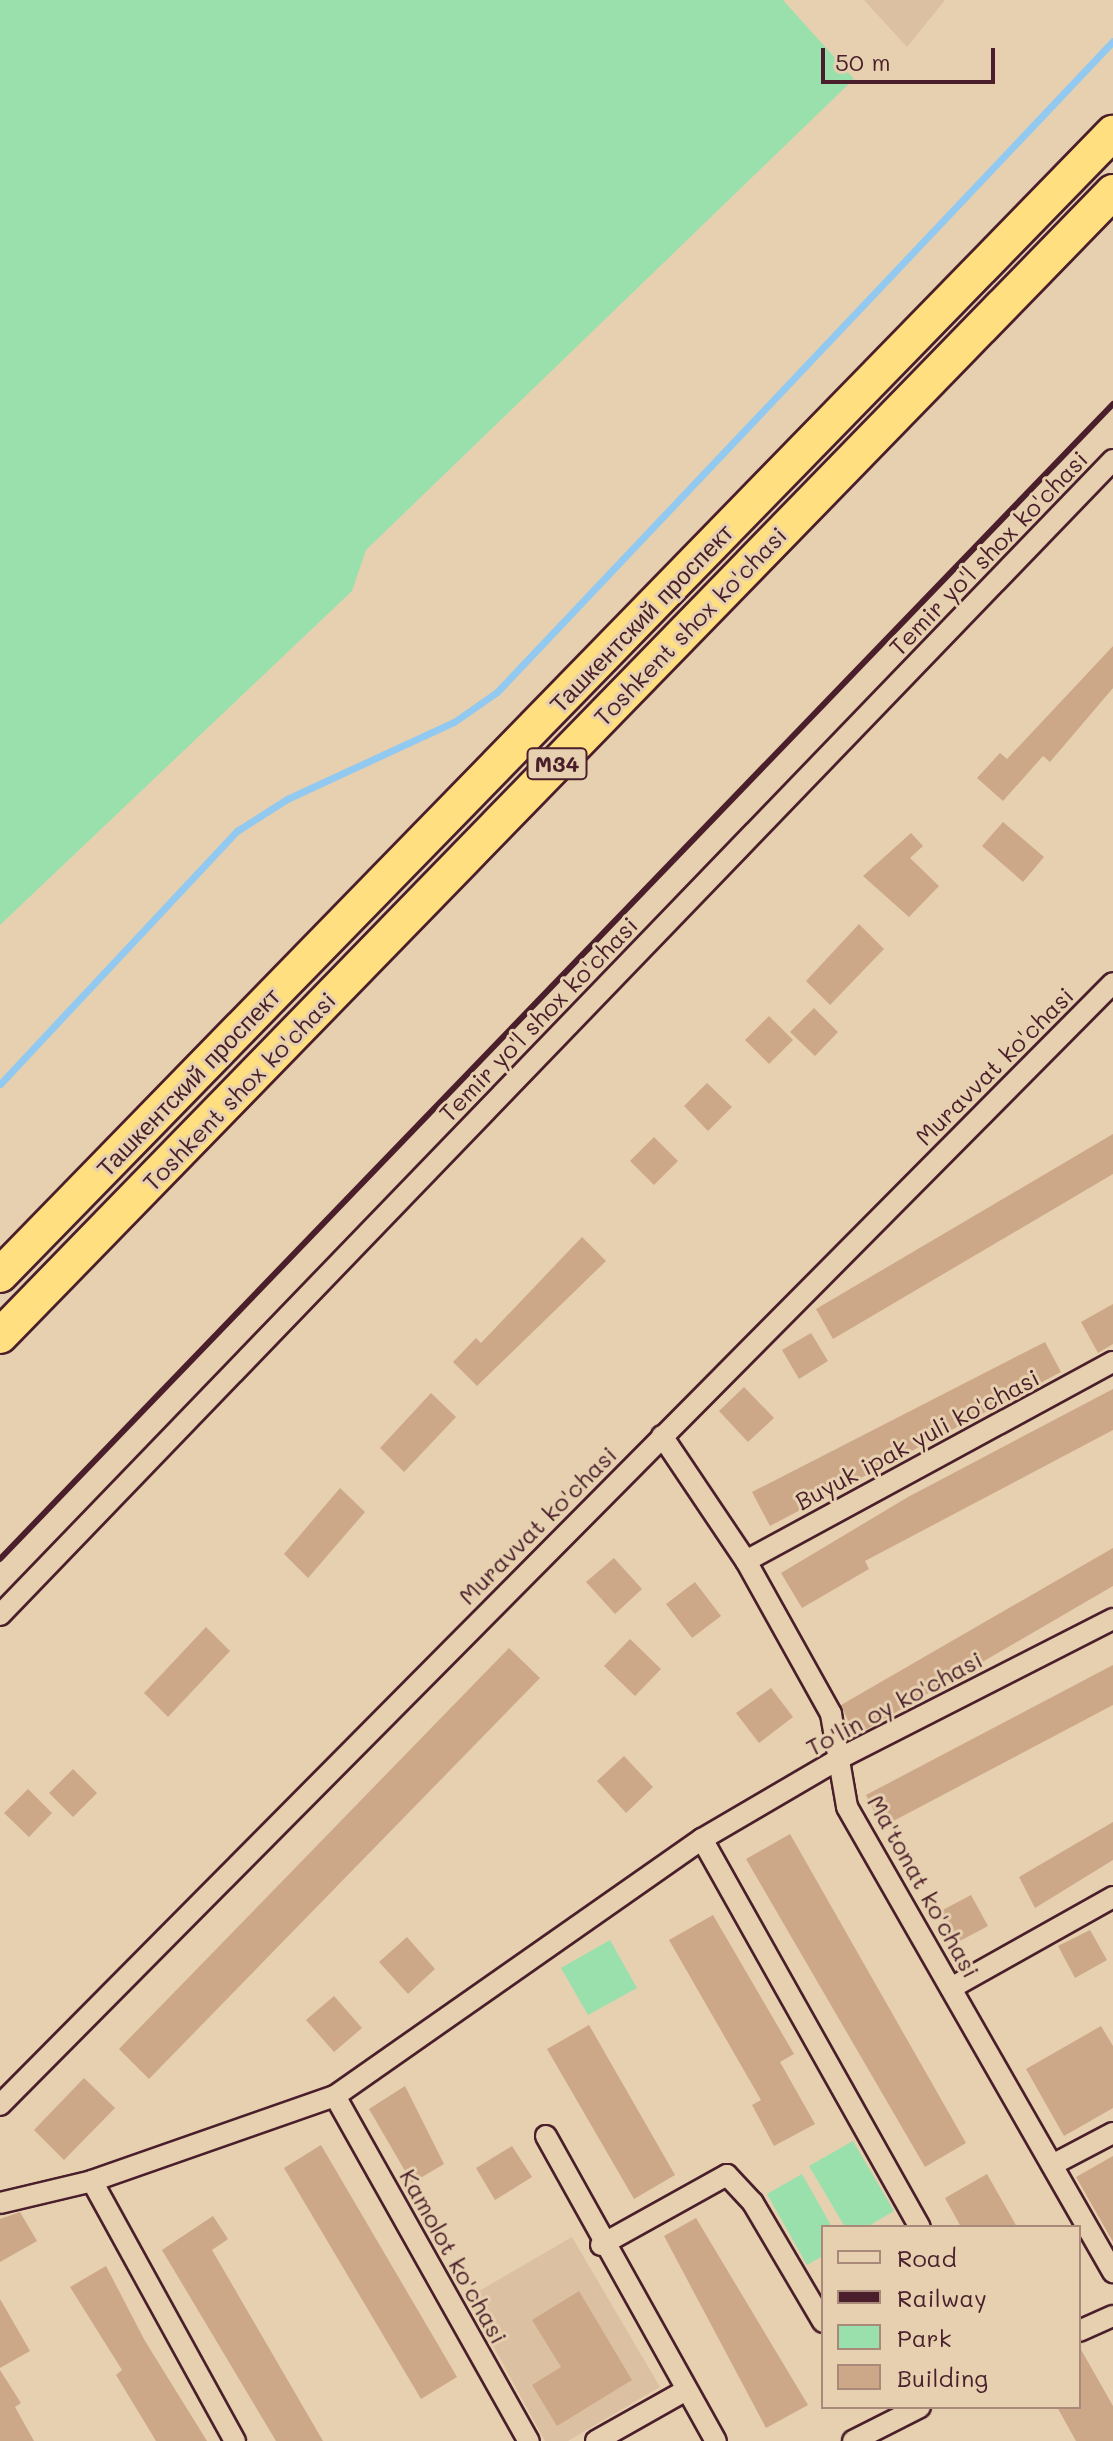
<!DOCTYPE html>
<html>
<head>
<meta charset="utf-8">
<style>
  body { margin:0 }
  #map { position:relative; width:1113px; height:2441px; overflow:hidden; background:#e6d0af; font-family:Mali,sans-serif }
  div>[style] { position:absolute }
  .built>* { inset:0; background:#dbc1a1 }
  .green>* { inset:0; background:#9ae0ad }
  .stream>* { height:7px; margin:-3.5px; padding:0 3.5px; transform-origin:3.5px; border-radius:3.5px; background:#91c9f0 }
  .building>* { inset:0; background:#cda888 }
  .roads { filter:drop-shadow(2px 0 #4a1f2b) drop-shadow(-2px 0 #4a1f2b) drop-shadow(0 2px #4a1f2b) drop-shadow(0 -2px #4a1f2b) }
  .minor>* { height:20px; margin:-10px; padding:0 10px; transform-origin:10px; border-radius:10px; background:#e6d0af }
  .trunk>* { height:34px; margin:-17px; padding:0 17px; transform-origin:17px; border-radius:17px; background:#ffdf80 }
  .rail>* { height:6px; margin:-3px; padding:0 3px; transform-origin:3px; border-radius:3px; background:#4a1f2b }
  span { translate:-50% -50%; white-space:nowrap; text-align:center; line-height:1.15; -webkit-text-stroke:6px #e6d0af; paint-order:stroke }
  .shield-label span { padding:2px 6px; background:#e6d0af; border:2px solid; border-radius:6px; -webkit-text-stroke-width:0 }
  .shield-label { font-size:22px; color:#4a1f2b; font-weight:700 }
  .street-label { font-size:24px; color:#4a1f2b }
  .legend { position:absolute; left:821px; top:2225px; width:260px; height:184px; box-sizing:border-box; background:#e6d0af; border:2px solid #a8897a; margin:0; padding:10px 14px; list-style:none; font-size:24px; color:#4a1f2b }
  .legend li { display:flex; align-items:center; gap:16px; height:40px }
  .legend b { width:40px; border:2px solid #a8897a }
  .scale { position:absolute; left:821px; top:48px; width:174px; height:36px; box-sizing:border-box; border:4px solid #4a1f2b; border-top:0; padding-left:10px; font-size:24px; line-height:28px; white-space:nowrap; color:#4a1f2b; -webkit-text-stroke:6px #e6d0af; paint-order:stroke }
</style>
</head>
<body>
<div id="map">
  <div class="built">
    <div style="clip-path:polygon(864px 0,945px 0,907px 47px)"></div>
    <div style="clip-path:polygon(572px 2237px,660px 2387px,568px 2441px,545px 2441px,467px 2298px)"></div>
  </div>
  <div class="green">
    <div style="clip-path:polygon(0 0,783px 0,854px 79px,366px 550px,352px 591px,0 925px)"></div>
    <div style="clip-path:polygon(610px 1940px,637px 1988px,588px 2015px,561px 1968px)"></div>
    <div style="clip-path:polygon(853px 2141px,894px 2211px,867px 2227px,845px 2227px,809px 2166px)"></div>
    <div style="clip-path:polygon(802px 2174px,832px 2227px,823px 2227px,823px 2256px,807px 2265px,767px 2194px)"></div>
  </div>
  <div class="stream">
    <div style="left:0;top:1084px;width:347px;rotate:-46.9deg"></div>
    <div style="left:237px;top:831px;width:59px;rotate:-32.6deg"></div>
    <div style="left:287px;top:799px;width:184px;rotate:-24.8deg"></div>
    <div style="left:454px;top:722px;width:52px;rotate:-34.9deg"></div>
    <div style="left:497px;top:692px;width:896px;rotate:-46.58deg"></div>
  </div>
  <div class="building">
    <div style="clip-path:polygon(1113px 646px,1113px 688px,1050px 762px,1043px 756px,1003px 801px,977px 778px,1000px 753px,1007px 759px)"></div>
    <div style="clip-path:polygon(1003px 822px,1044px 857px,1023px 882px,982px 846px)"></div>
    <div style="clip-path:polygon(911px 833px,923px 846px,910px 858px,939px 886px,909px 917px,863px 876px)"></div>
    <div style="clip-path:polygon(859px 924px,884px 949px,830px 1005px,806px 981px)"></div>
    <div style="clip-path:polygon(814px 1008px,838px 1032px,815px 1056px,790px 1032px)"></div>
    <div style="clip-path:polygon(769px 1016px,793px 1040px,769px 1064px,745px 1040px)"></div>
    <div style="clip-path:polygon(707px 1083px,732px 1107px,708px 1131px,684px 1106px)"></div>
    <div style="clip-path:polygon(1113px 1134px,1113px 1174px,833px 1339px,816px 1309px)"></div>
    <div style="clip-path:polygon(654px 1137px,678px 1161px,654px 1185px,630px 1161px)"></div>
    <div style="clip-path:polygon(582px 1237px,606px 1261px,477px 1386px,453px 1362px,476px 1338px,481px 1343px)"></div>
    <div style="clip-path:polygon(1113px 1304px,1113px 1344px,1098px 1353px,1081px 1322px)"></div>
    <div style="clip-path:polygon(811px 1333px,828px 1361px,799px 1379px,782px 1350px)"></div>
    <div style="clip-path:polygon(1045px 1342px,1061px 1372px,770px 1526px,752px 1492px)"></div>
    <div style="clip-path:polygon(744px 1387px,774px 1418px,748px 1442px,719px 1411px)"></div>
    <div style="clip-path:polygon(1113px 1389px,1113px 1430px,865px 1561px,869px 1569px,802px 1608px,781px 1573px,908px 1497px)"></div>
    <div style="clip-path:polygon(431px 1393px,456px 1417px,404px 1472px,380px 1448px)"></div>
    <div style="clip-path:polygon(340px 1488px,365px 1512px,308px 1578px,284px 1554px)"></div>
    <div style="clip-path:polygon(1113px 1548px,1113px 1586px,855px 1736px,841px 1705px)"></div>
    <div style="clip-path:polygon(614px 1558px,642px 1589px,615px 1614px,586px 1582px)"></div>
    <div style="clip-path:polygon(695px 1582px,721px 1616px,692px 1638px,666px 1604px)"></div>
    <div style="clip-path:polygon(206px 1627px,230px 1651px,168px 1717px,144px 1693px)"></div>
    <div style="clip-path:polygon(630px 1639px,661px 1669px,635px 1696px,604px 1666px)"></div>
    <div style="clip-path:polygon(509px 1648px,540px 1678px,149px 2079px,119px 2049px)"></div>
    <div style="clip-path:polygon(1113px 1665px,1113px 1705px,882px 1827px,866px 1795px)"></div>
    <div style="clip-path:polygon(771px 1688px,793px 1717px,759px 1743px,736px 1713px)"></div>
    <div style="clip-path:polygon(624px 1756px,653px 1787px,626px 1813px,597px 1781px)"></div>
    <div style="clip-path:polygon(73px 1769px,97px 1793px,73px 1817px,49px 1793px)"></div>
    <div style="clip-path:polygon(28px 1789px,52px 1813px,29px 1837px,4px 1813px)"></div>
    <div style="clip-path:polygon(1113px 1822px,1113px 1860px,1035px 1908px,1019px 1877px)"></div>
    <div style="clip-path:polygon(790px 1834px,966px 2143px,925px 2167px,746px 1859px)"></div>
    <div style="clip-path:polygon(971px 1895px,988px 1926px,956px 1943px,939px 1912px)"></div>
    <div style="clip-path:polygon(713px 1915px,794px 2054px,780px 2062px,815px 2124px,774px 2146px,752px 2105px,761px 2100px,669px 1940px)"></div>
    <div style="clip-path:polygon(1090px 1930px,1107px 1960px,1075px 1978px,1058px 1946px)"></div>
    <div style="clip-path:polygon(407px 1937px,435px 1969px,408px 1994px,379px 1962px)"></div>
    <div style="clip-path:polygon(334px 1996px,362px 2028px,334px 2052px,306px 2020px)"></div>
    <div style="clip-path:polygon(589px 2025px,675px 2175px,634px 2199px,547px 2049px)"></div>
    <div style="clip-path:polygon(1101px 2026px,1113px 2046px,1113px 2108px,1064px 2136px,1026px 2069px)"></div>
    <div style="clip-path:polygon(84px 2078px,115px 2108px,64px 2160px,34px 2130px)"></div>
    <div style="clip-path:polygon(405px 2086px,444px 2164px,412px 2183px,369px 2109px)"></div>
    <div style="clip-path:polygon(321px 2145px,457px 2377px,421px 2399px,284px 2168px)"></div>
    <div style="clip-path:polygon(512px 2146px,532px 2177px,495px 2200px,476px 2168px)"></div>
    <div style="clip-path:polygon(1113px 2156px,1113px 2242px,1076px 2177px)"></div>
    <div style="clip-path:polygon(987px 2174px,1017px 2227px,961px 2227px,945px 2198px)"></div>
    <div style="clip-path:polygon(20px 2212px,37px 2241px,0 2262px,0 2219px)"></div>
    <div style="clip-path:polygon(213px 2216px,228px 2239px,212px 2250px,323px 2441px,276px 2441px,162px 2250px)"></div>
    <div style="clip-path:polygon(696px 2218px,808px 2405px,766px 2428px,664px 2236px)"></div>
    <div style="clip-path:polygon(106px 2266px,145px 2341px,207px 2441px,156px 2441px,116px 2375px,122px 2370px,70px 2287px)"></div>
    <div style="clip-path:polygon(579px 2291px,632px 2380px,557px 2426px,532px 2385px,561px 2367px,532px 2320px)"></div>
    <div style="clip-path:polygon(0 2299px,30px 2351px,0 2368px)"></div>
    <div style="clip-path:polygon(1079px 2346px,1113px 2406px,1113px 2441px,1076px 2441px,1057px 2407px,1079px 2407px)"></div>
    <div style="clip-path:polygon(0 2370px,21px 2403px,15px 2407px,34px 2441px,0 2441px)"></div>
  </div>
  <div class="roads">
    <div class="minor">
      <div style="left:662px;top:1436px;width:151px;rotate:56.1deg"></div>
      <div style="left:746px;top:1561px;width:175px;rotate:60.9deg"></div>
      <div style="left:831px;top:1714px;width:94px;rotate:80.2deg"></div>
      <div style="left:847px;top:1807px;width:536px;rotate:60.23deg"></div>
      <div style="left:746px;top:1561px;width:417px;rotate:-28.5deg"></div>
      <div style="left:0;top:1615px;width:1604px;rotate:-46.06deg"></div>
      <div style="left:702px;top:1839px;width:445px;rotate:60.7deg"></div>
      <div style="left:951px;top:1988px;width:186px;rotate:-29.3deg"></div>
      <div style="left:335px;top:2096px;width:396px;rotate:60.7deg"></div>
      <div style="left:0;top:2105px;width:1580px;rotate:-45.23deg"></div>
      <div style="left:546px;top:2136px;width:349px;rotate:60.9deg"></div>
      <div style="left:1052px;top:2165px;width:69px;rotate:-27.7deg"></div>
      <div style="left:92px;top:2181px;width:297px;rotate:61.2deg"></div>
      <div style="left:0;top:2203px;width:95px;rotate:-13.4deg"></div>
      <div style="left:92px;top:2181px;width:257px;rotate:-19.3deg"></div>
      <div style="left:335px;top:2096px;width:448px;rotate:-35deg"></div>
      <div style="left:702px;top:1839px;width:164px;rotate:-30.3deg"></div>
      <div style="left:844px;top:1756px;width:302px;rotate:-27deg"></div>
      <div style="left:601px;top:2245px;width:144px;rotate:-29.1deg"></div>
      <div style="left:727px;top:2175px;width:38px;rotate:47deg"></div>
      <div style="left:753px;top:2203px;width:138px;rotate:59.5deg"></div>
      <div style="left:1079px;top:2331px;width:37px;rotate:-24deg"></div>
      <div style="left:596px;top:2441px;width:100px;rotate:-29.4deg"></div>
      <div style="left:853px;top:2441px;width:75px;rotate:-26.9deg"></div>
    </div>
    <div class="trunk">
      <div style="left:0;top:1275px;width:1595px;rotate:-45.74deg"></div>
      <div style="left:0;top:1336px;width:1596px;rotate:-45.79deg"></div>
    </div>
  </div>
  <div class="rail">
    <div style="left:0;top:1559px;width:1604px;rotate:-46.06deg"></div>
  </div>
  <div class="shield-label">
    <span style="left:557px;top:764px">M34</span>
  </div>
  <div class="street-label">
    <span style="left:988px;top:553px;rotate:-46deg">Temir yo'l shox ko'chasi</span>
    <span style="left:641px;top:618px;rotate:-46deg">Ташкентский проспект</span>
    <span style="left:690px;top:626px;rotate:-46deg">Toshkent shox ko'chasi</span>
    <span style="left:538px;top:1019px;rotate:-46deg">Temir yo'l shox ko'chasi</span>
    <span style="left:994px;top:1066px;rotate:-45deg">Muravvat ko'chasi</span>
    <span style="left:188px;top:1082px;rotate:-46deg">Ташкентский проспект</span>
    <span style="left:239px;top:1091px;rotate:-46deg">Toshkent shox ko'chasi</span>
    <span style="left:917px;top:1439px;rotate:-28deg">Buyuk ipak yuli ko'chasi</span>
    <span style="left:537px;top:1525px;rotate:-45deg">Muravvat ko'chasi</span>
    <span style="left:894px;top:1703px;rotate:-28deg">To'lin oy ko'chasi</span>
    <span style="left:924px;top:1886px;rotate:61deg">Ma'tonat ko'chasi</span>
    <span style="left:454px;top:2256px;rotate:61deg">Kamolot ko'chasi</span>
  </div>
  <ul class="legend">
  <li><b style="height:10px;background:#e6d0af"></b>Road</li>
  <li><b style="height:10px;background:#4a1f2b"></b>Railway</li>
  <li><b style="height:22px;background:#9ae0ad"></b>Park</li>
  <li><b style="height:22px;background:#cda888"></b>Building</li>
  </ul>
  <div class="scale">50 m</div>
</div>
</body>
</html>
